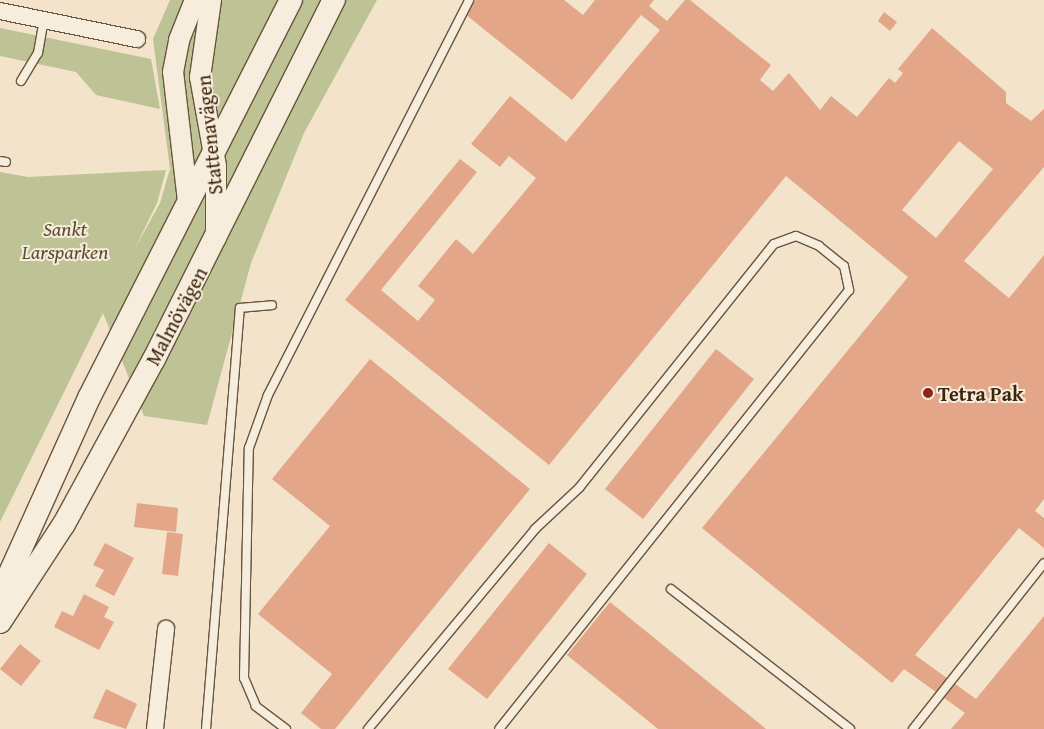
<!DOCTYPE html>
<html>
<head>
<meta charset="utf-8">
<style>
  body { margin:0 }
  #map { position:relative; width:1044px; height:729px; overflow:hidden; background:#f2e3ca; font-family:"Gentium Book Plus",serif }
  div>[style] { position:absolute }
  .green>* { inset:0; background:#bdc395 }
  .building>* { inset:0; background:#e3a688 }
  .roads { filter:drop-shadow(1px 0 #6a543c) drop-shadow(-1px 0 #6a543c) drop-shadow(0 1px #6a543c) drop-shadow(0 -1px #6a543c) }
  .service>* { height:8px; margin:-4px; padding:0 4px; transform-origin:4px; border-radius:4px; background:#f7eddd }
  .minor>* { height:16px; margin:-8px; padding:0 8px; transform-origin:8px; border-radius:8px; background:#f7eddd }
  .tertiary>* { height:20px; margin:-10px; padding:0 10px; transform-origin:10px; border-radius:10px; background:#f7eddd }
  .secondary>* { height:22px; margin:-11px; padding:0 11px; transform-origin:11px; border-radius:11px; background:#f7eddd }
  .dots>* { width:14px; height:14px; translate:-50% -50%; box-sizing:border-box; border:2px solid #f7eddd; border-radius:50% }
  span { translate:-50% -50%; white-space:nowrap; text-align:center; line-height:1.15; -webkit-text-stroke:4px #f7eddd; paint-order:stroke }
  .street-label { font-size:20px; color:#3d240c }
  .park-label { font-size:20px; color:#5d4c2e; font-style:italic }
  .poi-label { font-size:20px; color:#3d240c; font-weight:700 }
  .left { translate:0 -50%; text-align:left }
</style>
</head>
<body>
<div id="map">
  <div class="green">
    <div style="clip-path:polygon(170px 0,377px 0,304px 133px,251px 263px,207px 425px,144px 416px,103px 313px,0 522px,0 172px,28px 177px,166px 170px,157px 203px,134px 250px,160px 203px,170px 169px,153px 39px)"></div>
    <div style="clip-path:polygon(0 28px,151px 59px,160px 109px,96px 95px,76px 72px,0 56px)"></div>
  </div>
  <div class="building">
    <div style="clip-path:polygon(evenodd,476px 0,564px 0,583px 15px,595px 0,654px 0,649px 6px,667px 21px,685px 0,690px 0,771px 65px,760px 80px,773px 91px,789px 73px,820px 110px,831px 96px,857px 117px,889px 78px,895px 83px,903px 73px,898px 69px,932px 28px,1006px 92px,1006px 103px,1031px 121px,1044px 109px,1044px 167px,964px 261px,1009px 298px,1044px 255px,1044px 499px,1035px 511px,1044px 518px,1044px 548px,1019px 528px,915px 655px,976px 699px,1044px 616px,1044px 729px,951px 729px,965px 713px,904px 669px,892px 683px,702px 528px,908px 277px,786px 176px,549px 465px,345px 300px,460px 159px,477px 172px,381px 290px,418px 321px,435px 300px,418px 286px,456px 239px,473px 254px,536px 178px,509px 156px,500px 167px,471px 144px,510px 96px,566px 142px,660px 30px,641px 15px,572px 100px,465px 14px,476px 0,959px 141px,993px 169px,936px 238px,902px 210px,959px 141px)"></div>
    <div style="clip-path:polygon(884px 12px,897px 22px,890px 31px,878px 21px)"></div>
    <div style="clip-path:polygon(716px 349px,754px 379px,643px 519px,605px 489px)"></div>
    <div style="clip-path:polygon(370px 359px,530px 489px,335px 729px,321px 729px,301px 713px,332px 674px,258px 614px,330px 526px,272px 479px)"></div>
    <div style="clip-path:polygon(137px 503px,178px 508px,176px 532px,134px 527px)"></div>
    <div style="clip-path:polygon(167px 532px,183px 534px,178px 576px,162px 574px)"></div>
    <div style="clip-path:polygon(105px 543px,134px 558px,114px 596px,95px 586px,104px 570px,93px 565px)"></div>
    <div style="clip-path:polygon(549px 543px,587px 574px,487px 699px,448px 669px)"></div>
    <div style="clip-path:polygon(84px 594px,109px 607px,104px 617px,114px 622px,99px 650px,54px 627px,62px 611px,73px 616px)"></div>
    <div style="clip-path:polygon(610px 602px,766px 729px,658px 729px,567px 655px)"></div>
    <div style="clip-path:polygon(20px 644px,41px 661px,21px 686px,0 669px)"></div>
    <div style="clip-path:polygon(106px 689px,137px 704px,126px 729px,93px 718px)"></div>
  </div>
  <div class="roads">
    <div class="service">
      <div style="left:21px;top:81px;width:33px;rotate:-59deg"></div>
      <div style="left:38px;top:53px;width:34px;rotate:-80deg"></div>
      <div style="left:0;top:161px;width:6px;rotate:9deg"></div>
      <div style="left:671px;top:589px;width:227px;rotate:38deg"></div>
      <div style="left:206px;top:729px;width:422px;rotate:-85.4deg"></div>
      <div style="left:240px;top:308px;width:32px;rotate:-5deg"></div>
      <div style="left:286px;top:729px;width:38px;rotate:-143deg"></div>
      <div style="left:256px;top:706px;width:30px;rotate:-113deg"></div>
      <div style="left:244px;top:678px;width:230px;rotate:-88.8deg"></div>
      <div style="left:249px;top:448px;width:56px;rotate:-70.3deg"></div>
      <div style="left:268px;top:395px;width:443px;rotate:-63deg"></div>
      <div style="left:368px;top:729px;width:261px;rotate:-50.1deg"></div>
      <div style="left:535px;top:529px;width:60px;rotate:-43deg"></div>
      <div style="left:579px;top:488px;width:312px;rotate:-51.4deg"></div>
      <div style="left:774px;top:244px;width:23px;rotate:-20deg"></div>
      <div style="left:796px;top:236px;width:25px;rotate:23deg"></div>
      <div style="left:819px;top:246px;width:32px;rotate:39deg"></div>
      <div style="left:844px;top:266px;width:25px;rotate:78deg"></div>
      <div style="left:849px;top:290px;width:561px;rotate:128.56deg"></div>
      <div style="left:913px;top:729px;width:211px;rotate:-51.7deg"></div>
    </div>
    <div class="minor">
      <div style="left:0;top:11px;width:140px;rotate:11.6deg"></div>
      <div style="left:155px;top:729px;width:101px;rotate:-83.7deg"></div>
    </div>
    <div class="tertiary">
      <div style="left:211px;top:0;width:78px;rotate:98.1deg"></div>
      <div style="left:200px;top:77px;width:90px;rotate:79.8deg"></div>
      <div style="left:216px;top:166px;width:72px;rotate:90deg"></div>
      <div style="left:188px;top:201px;width:130px;rotate:-96.6deg"></div>
      <div style="left:173px;top:72px;width:33px;rotate:-79deg"></div>
      <div style="left:179px;top:40px;width:43px;rotate:-68.2deg"></div>
    </div>
    <div class="secondary">
      <div style="left:0;top:595px;width:218px;rotate:-65.7deg"></div>
      <div style="left:90px;top:396px;width:444px;rotate:-63.1deg"></div>
      <div style="left:0;top:622px;width:117px;rotate:-56.9deg"></div>
      <div style="left:64px;top:524px;width:188px;rotate:-61.4deg"></div>
      <div style="left:154px;top:359px;width:402px;rotate:-63.4deg"></div>
    </div>
  </div>
  <div class="dots">
    <div style="left:928px;top:393px;background:#8f2418"></div>
  </div>
  <div class="street-label">
    <span style="left:209px;top:135px;rotate:-96deg">Stattenavägen</span>
    <span style="left:176px;top:316px;rotate:-62deg">Malmövägen</span>
  </div>
  <div class="park-label">
    <span style="left:65px;top:240px">Sankt<br>Larsparken</span>
  </div>
  <div class="poi-label">
    <span class="left" style="left:938px;top:393px">Tetra Pak</span>
  </div>
</div>
</body>
</html>
